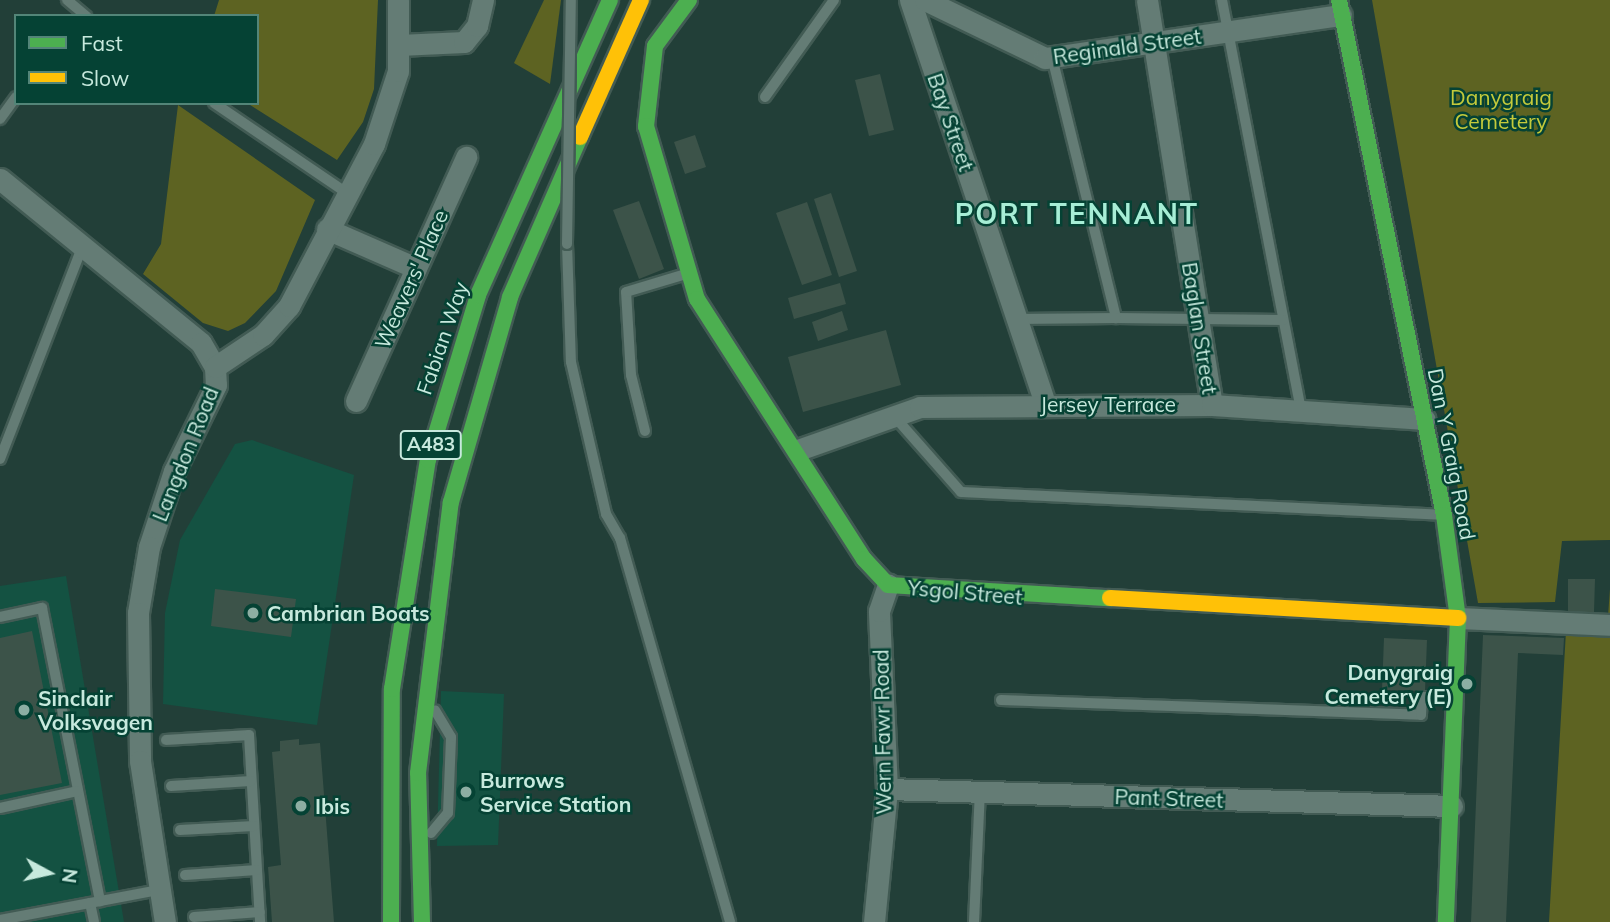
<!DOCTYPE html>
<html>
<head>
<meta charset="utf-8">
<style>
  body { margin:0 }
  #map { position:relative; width:1610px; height:922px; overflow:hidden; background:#223f38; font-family:Mulish,sans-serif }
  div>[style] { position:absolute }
  .built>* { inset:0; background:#145242 }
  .green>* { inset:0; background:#5d6322 }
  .building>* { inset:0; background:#3c5349 }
  .roads { filter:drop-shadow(2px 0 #425b54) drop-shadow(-2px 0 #425b54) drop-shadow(0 2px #425b54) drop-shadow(0 -2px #425b54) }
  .lane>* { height:10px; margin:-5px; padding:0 5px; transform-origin:5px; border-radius:5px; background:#647c75 }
  .street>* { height:21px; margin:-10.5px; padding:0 10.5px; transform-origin:10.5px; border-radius:10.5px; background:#647c75 }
  .fast>* { height:16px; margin:-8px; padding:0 8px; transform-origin:8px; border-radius:8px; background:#4caf50 }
  .slow>* { height:16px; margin:-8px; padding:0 8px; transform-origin:8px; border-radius:8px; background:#ffc107 }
  .bridges { filter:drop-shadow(2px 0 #425b54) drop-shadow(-2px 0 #425b54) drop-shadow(0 2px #425b54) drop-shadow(0 -2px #425b54) }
  .lane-bridge>* { height:10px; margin:-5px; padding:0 5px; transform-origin:5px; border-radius:5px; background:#647c75 }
  .dots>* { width:19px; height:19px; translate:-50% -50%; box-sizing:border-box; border:4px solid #054234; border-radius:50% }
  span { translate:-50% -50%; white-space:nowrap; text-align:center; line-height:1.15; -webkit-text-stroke:5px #054234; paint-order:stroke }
  .shield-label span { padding:2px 5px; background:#054234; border:2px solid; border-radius:5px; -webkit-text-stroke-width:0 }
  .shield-label { font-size:19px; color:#c7e9dd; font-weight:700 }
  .street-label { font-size:21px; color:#c7e9dd }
  .park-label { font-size:21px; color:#c4ca3b }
  .poi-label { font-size:21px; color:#c7e9dd; font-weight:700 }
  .left { translate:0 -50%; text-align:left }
  .right { translate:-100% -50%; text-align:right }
  .district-label { font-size:28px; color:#a7eed6; font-weight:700; letter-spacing:2px }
  .legend { position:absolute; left:14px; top:14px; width:245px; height:91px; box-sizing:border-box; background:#054234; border:2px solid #538578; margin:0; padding:9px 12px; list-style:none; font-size:21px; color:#c7e9dd }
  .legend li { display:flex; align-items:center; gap:14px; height:35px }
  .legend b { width:35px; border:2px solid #538578 }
  .north { position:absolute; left:14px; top:838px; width:70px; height:70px; -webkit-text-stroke:5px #054234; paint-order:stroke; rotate:98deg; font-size:19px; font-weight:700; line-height:28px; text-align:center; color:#c7e9dd }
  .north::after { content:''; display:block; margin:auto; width:24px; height:32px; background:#c7e9dd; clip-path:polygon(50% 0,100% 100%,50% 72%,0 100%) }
</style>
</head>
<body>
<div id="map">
  <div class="built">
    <div style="clip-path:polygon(252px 440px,354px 475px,317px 725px,163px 704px,165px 613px,180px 540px,235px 444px)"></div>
    <div style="clip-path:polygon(66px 576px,124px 922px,0 922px,0 586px)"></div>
    <div style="clip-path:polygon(441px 691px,504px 694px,498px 845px,437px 846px)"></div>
  </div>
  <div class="green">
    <div style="clip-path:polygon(219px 0,378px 0,374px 89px,363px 122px,337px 160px,247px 103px,257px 103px,257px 16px,214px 16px)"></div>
    <div style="clip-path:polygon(544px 0,561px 0,550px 84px,514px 63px)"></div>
    <div style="clip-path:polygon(1372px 0,1610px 0,1610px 540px,1562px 541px,1555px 602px,1478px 603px)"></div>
    <div style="clip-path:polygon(178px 105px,315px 200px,276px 291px,245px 323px,228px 331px,203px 323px,143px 274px,161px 244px)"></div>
    <div style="clip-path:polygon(1610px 589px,1610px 922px,1549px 922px,1567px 614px,1608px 616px)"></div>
  </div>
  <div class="building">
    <div style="clip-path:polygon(880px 74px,894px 130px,869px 136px,855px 80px)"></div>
    <div style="clip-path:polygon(695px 135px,706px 167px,685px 174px,674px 142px)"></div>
    <div style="clip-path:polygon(831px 193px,857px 271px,839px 277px,814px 199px)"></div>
    <div style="clip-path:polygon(639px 201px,664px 269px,639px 279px,613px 210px)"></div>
    <div style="clip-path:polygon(807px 202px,832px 275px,802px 285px,776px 213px)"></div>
    <div style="clip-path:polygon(840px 283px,846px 304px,794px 319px,788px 298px)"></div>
    <div style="clip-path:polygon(842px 311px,848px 330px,818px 341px,812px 322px)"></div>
    <div style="clip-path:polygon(886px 330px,901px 385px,803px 412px,788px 357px)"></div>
    <div style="clip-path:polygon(1568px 579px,1595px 579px,1594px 612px,1568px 612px)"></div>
    <div style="clip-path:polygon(215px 589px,296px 599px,291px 637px,211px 626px)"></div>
    <div style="clip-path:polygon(32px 631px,62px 783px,0 795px,0 638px)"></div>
    <div style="clip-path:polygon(1483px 635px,1564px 638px,1563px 655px,1518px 653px,1506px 922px,1471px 922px)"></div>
    <div style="clip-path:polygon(1384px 638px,1427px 640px,1425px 691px,1382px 690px)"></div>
    <div style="clip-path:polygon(299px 739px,299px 745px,320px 743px,334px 922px,272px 922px,268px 867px,281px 865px,272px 752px,280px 751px,280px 741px)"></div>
  </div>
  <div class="roads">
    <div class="lane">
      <div style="left:67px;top:0;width:25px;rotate:40deg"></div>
      <div style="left:1222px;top:0;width:419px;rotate:79.1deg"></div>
      <div style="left:1052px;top:57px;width:269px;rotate:76.2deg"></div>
      <div style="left:1116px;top:318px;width:167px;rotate:0.7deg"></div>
      <div style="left:765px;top:97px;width:119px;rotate:-54.6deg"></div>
      <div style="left:214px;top:103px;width:157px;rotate:34.1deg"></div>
      <div style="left:0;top:119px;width:27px;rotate:-54deg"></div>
      <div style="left:567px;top:244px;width:118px;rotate:88.1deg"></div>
      <div style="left:571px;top:362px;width:156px;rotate:77deg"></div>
      <div style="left:606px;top:514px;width:28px;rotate:60deg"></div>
      <div style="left:620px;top:538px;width:399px;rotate:74deg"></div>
      <div style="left:1017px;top:319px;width:99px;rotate:-0.6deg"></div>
      <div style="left:894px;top:416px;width:101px;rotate:48.6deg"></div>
      <div style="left:961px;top:492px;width:481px;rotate:2.7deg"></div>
      <div style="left:645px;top:431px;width:58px;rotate:-104deg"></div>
      <div style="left:631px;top:375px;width:83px;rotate:-93.4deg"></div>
      <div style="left:626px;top:292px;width:63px;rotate:-16.7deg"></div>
      <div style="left:0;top:459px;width:230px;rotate:-68.8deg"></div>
      <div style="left:0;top:617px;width:43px;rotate:-12.1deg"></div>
      <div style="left:42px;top:608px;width:299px;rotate:78.8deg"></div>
      <div style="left:1001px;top:700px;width:420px;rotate:2deg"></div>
      <div style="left:1421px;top:715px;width:18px;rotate:-87deg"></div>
      <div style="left:1422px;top:697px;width:31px;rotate:2deg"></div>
      <div style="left:166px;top:740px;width:83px;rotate:-3.4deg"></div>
      <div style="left:249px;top:735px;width:187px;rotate:86.6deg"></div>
      <div style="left:171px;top:786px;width:80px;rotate:-3.6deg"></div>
      <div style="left:0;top:808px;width:79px;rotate:-12.4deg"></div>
      <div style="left:180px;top:830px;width:74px;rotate:-3.1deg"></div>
      <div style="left:431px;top:833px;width:26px;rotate:-50deg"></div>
      <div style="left:448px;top:813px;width:76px;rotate:-87.7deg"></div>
      <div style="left:451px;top:737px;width:31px;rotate:-121deg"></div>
      <div style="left:185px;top:875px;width:72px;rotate:-4deg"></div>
      <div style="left:90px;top:903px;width:19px;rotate:78deg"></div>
      <div style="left:194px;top:917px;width:66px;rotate:-4.3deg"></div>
      <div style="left:0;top:920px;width:162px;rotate:-10.7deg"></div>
      <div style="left:974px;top:922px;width:130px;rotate:-87.4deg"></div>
    </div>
    <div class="street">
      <div style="left:910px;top:0;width:426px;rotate:71.5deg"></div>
      <div style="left:925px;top:0;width:133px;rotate:25.8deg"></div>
      <div style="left:1045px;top:58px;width:299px;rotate:-8.3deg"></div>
      <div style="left:1147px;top:0;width:410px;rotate:80.9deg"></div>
      <div style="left:399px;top:45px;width:65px;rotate:-2.6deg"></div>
      <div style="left:464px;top:42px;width:21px;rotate:-51deg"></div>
      <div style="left:477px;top:26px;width:27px;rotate:-77deg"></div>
      <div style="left:0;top:179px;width:259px;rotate:39.2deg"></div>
      <div style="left:201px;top:343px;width:28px;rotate:60deg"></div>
      <div style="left:215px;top:367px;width:18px;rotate:87deg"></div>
      <div style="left:216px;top:385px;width:96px;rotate:116deg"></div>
      <div style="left:174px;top:471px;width:80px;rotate:108.2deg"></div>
      <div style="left:149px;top:547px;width:67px;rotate:99.5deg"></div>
      <div style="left:138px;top:613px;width:148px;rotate:89.2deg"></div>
      <div style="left:140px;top:761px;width:163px;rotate:81.2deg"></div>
      <div style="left:327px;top:229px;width:97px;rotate:23.7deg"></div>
      <div style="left:215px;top:367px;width:58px;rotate:-33.7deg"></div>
      <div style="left:263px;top:335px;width:39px;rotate:-48deg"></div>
      <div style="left:289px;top:306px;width:183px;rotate:-62.3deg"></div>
      <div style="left:374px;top:144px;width:77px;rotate:-71.8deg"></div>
      <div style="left:398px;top:71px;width:71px;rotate:-90deg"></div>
      <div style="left:356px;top:401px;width:268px;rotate:-65.7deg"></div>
      <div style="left:798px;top:450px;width:129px;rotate:-19.4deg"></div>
      <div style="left:920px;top:407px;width:292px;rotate:-0.4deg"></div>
      <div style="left:1212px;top:405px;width:213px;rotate:3.8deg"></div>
      <div style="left:1458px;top:618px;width:152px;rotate:2.6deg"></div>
      <div style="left:887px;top:789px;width:565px;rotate:1.72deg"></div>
      <div style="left:874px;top:922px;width:134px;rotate:-84.4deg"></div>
      <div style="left:887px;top:789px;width:178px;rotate:-92.6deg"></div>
      <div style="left:879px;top:611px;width:28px;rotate:-71deg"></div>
    </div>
    <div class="fast">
      <div style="left:689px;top:0;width:57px;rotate:126.5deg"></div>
      <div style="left:655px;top:46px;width:81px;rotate:96.4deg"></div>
      <div style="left:646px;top:126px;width:180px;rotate:73.6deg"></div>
      <div style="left:697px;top:299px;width:309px;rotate:57.3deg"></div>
      <div style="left:864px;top:559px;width:35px;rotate:47deg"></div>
      <div style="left:888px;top:585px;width:222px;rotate:3.4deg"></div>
      <div style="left:1339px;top:0;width:526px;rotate:78.48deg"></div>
      <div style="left:1444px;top:515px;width:104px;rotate:82.3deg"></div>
      <div style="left:1458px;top:618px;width:304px;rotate:92.3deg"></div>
      <div style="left:391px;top:922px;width:233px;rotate:-89.8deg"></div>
      <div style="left:392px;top:689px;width:232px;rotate:-81.1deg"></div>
      <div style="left:428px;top:460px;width:172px;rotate:-73.1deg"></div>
      <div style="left:478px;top:295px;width:323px;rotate:-65.9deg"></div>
      <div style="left:422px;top:922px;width:149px;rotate:-91.5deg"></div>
      <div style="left:418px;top:773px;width:273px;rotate:-83.1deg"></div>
      <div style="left:451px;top:502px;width:213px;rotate:-73.9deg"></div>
      <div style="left:510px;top:297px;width:175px;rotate:-66.4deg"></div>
    </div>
    <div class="slow">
      <div style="left:580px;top:137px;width:150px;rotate:-66deg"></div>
      <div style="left:1110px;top:598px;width:349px;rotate:3.3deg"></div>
    </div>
  </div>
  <div class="bridges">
    <div class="lane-bridge">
      <div style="left:567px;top:244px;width:244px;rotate:-89.1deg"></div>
    </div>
  </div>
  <div class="dots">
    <div style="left:253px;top:613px;background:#8daea3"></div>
    <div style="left:1467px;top:684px;background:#8daea3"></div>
    <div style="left:24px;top:710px;background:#8daea3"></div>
    <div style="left:466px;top:792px;background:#8daea3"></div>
    <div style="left:301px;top:806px;background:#8daea3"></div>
  </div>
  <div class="shield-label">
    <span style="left:431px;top:445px">A483</span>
  </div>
  <div class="street-label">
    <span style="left:1127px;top:46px;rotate:-8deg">Reginald Street</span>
    <span style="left:951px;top:122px;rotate:71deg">Bay Street</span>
    <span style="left:411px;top:279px;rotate:-66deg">Weavers' Place</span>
    <span style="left:1200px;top:328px;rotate:81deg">Baglan Street</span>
    <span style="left:442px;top:338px;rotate:-71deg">Fabian Way</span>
    <span style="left:1108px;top:404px">Jersey Terrace</span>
    <span style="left:185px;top:454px;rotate:-68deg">Langdon Road</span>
    <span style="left:1452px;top:454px;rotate:79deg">Dan Y Graig Road</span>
    <span style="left:965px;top:592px;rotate:5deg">Ysgol Street</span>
    <span style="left:882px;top:732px;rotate:-91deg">Wern Fawr Road</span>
    <span style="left:1169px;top:798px;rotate:2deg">Pant Street</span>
  </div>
  <div class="park-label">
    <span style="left:1501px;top:109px">Danygraig<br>Cemetery</span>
  </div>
  <div class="poi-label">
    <span class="left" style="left:267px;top:613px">Cambrian Boats</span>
    <span class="right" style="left:1453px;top:684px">Danygraig<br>Cemetery (E)</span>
    <span class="left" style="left:38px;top:710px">Sinclair<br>Volksvagen</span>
    <span class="left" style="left:480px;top:792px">Burrows<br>Service Station</span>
    <span class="left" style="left:315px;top:806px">Ibis</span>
  </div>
  <div class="district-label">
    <span style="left:1077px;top:214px">PORT TENNANT</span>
  </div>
  <ul class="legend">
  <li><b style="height:9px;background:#4caf50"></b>Fast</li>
  <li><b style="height:9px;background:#ffc107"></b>Slow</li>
  </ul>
  <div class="north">N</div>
</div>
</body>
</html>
